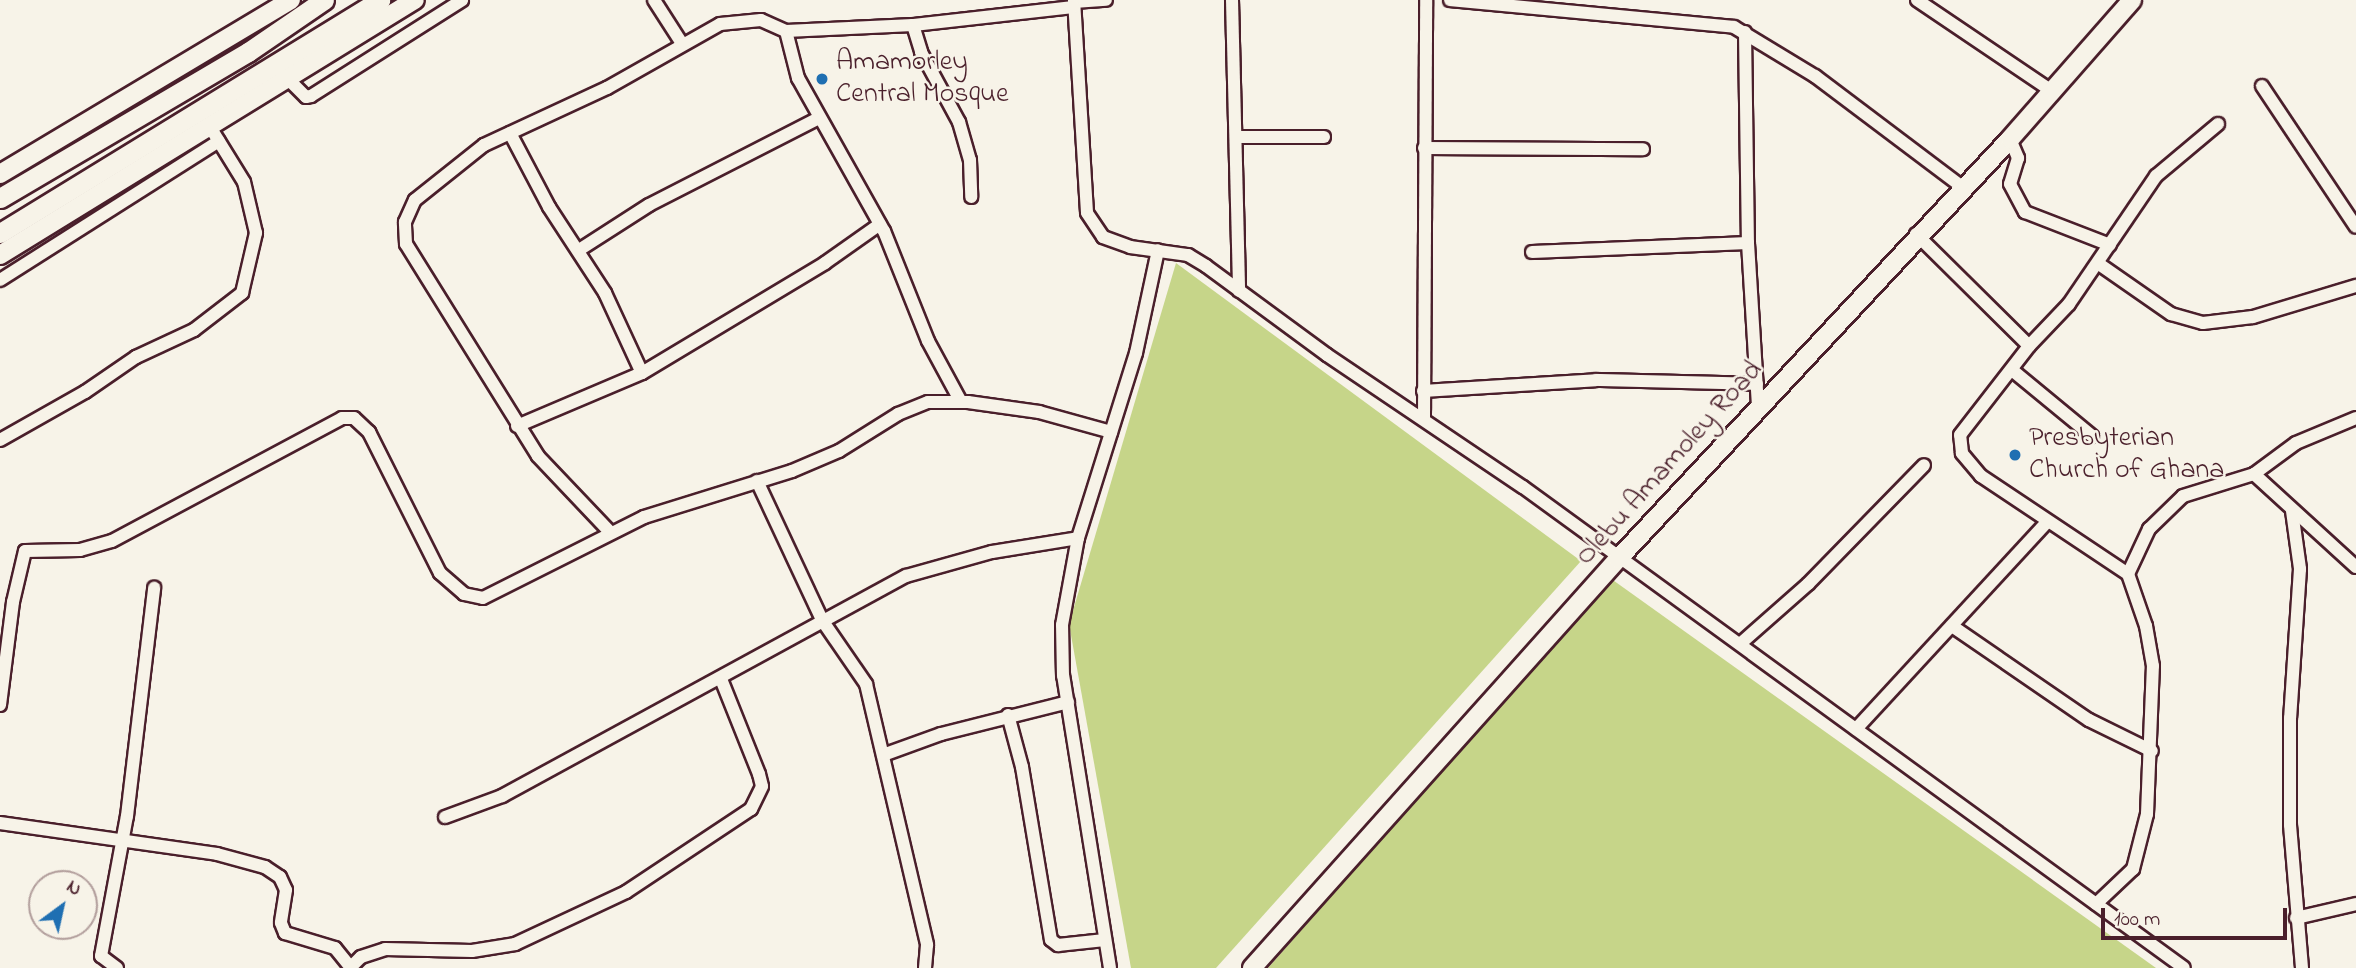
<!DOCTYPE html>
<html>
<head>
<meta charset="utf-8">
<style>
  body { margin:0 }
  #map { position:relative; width:2356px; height:968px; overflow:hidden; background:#f7f3e8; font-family:"Indie Flower",sans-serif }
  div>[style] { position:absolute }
  .green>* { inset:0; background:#c6d589 }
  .roads { filter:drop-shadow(2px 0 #4a1f2b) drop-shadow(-2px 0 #4a1f2b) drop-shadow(0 2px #4a1f2b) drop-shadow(0 -2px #4a1f2b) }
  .street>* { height:12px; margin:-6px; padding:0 6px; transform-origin:6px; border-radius:6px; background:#f7f3e8 }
  .secondary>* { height:18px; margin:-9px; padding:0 9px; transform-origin:9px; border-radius:9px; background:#f7f3e8 }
  .primary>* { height:19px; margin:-9.5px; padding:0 9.5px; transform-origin:9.5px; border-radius:9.5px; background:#f7f3e8 }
  .dots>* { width:19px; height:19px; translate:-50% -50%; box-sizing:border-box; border:4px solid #f7f3e8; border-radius:50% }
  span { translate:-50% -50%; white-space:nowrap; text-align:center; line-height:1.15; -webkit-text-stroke:5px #f7f3e8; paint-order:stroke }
  .poi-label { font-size:28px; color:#4a1f2b }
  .left { translate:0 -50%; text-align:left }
  .street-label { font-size:28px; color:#4a1f2b }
  .north { position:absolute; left:28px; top:870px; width:70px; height:70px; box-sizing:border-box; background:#f7f3e8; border:2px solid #b29e9c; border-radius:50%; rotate:33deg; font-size:19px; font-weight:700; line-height:28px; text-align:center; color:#4a1f2b }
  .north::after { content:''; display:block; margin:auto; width:24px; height:32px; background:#1f6fb2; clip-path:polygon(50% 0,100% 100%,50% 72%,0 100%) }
  .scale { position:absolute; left:2101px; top:908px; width:186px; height:32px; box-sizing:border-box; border:4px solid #4a1f2b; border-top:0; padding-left:9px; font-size:21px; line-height:24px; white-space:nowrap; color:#4a1f2b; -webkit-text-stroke:5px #f7f3e8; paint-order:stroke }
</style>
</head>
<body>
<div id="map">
  <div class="green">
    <div style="clip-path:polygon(1176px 263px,1581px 561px,1216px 968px,1131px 968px,1069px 624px)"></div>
    <div style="clip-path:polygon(1610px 578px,2156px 968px,1268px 968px)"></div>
  </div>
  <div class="roads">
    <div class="street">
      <div style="left:654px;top:0;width:50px;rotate:57.3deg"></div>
      <div style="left:1074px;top:0;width:213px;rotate:86.5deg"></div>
      <div style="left:1087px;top:213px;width:29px;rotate:56deg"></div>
      <div style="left:1103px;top:237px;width:29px;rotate:20deg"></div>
      <div style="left:1130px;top:247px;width:59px;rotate:7.9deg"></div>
      <div style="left:1188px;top:255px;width:21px;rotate:31deg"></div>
      <div style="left:1206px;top:266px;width:150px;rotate:36.3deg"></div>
      <div style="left:1327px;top:355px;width:236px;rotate:34deg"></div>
      <div style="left:1523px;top:487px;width:817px;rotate:36.04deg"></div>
      <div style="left:1232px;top:0;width:291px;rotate:88.6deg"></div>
      <div style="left:1450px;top:0;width:285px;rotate:5.4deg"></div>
      <div style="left:1734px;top:27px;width:95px;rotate:31.2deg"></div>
      <div style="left:1815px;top:76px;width:183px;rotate:37deg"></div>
      <div style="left:1917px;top:0;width:159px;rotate:34deg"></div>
      <div style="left:1074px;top:2px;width:32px;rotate:-4deg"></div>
      <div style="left:913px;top:25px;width:28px;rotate:73deg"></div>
      <div style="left:921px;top:52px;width:80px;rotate:61.5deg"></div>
      <div style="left:959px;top:122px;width:40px;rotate:74deg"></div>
      <div style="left:970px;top:160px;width:37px;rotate:88deg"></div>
      <div style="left:786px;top:31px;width:49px;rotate:75.7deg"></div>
      <div style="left:798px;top:78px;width:176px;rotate:60.7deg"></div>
      <div style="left:884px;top:231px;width:118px;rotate:68.2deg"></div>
      <div style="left:928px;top:341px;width:69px;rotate:61.6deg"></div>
      <div style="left:1745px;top:32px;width:211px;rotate:89.2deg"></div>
      <div style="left:1748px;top:243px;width:163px;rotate:86.5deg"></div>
      <div style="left:289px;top:80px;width:24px;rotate:45deg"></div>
      <div style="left:306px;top:97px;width:5px;rotate:-11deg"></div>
      <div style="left:311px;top:96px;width:179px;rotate:-32.4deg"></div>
      <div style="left:2262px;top:86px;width:169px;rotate:56.3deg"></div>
      <div style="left:510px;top:133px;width:84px;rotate:62.2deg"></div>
      <div style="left:549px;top:207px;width:103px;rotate:56.9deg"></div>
      <div style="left:605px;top:293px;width:88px;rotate:65.2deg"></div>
      <div style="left:1238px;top:137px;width:86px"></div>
      <div style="left:2010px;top:139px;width:21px;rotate:67deg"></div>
      <div style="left:2018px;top:158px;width:27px;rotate:107deg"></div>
      <div style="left:2010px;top:184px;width:32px;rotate:62deg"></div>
      <div style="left:2025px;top:212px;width:91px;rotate:21.2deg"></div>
      <div style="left:1424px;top:148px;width:219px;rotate:0.3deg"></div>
      <div style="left:1916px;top:234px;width:159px;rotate:44.7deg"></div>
      <div style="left:579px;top:250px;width:83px;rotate:-32.7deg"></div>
      <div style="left:649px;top:205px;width:189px;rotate:-27.1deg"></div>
      <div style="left:1532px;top:252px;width:216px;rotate:-2.4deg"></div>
      <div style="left:2099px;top:264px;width:88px;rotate:34.8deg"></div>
      <div style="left:2171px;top:314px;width:33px;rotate:16deg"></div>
      <div style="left:2203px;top:323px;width:50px;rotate:-6.8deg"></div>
      <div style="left:2253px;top:317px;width:108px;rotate:-16.8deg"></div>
      <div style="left:0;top:280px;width:259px;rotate:-32.4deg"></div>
      <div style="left:2012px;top:370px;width:104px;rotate:39.5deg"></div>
      <div style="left:1423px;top:391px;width:173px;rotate:-3.6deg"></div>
      <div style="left:1596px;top:380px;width:161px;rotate:1.4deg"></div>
      <div style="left:1424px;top:419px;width:419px;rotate:-89.7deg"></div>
      <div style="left:517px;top:426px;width:136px;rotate:-23deg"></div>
      <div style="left:642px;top:373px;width:214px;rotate:-31deg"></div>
      <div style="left:825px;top:263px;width:67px;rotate:-35.3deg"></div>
      <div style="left:0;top:440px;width:98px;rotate:-29.5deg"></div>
      <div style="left:85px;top:392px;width:62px;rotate:-34.5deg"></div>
      <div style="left:136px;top:357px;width:64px;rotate:-25deg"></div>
      <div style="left:194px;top:330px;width:61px;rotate:-37.6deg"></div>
      <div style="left:242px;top:293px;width:62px;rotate:-76.9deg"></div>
      <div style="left:256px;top:233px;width:52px;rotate:-103.2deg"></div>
      <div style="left:244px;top:182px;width:65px;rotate:-121.7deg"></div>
      <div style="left:2254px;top:474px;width:138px;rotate:42.4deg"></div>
      <div style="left:757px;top:481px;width:153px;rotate:64.9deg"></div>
      <div style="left:822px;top:620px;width:78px;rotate:55.5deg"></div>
      <div style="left:866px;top:684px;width:268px;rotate:76.8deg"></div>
      <div style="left:927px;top:945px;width:23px;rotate:95deg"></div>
      <div style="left:2292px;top:511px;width:59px;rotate:82.1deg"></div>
      <div style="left:2300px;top:569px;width:149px;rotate:93.8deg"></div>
      <div style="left:2290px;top:718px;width:107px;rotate:90deg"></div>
      <div style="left:2290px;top:825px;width:144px;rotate:85.2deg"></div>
      <div style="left:610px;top:532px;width:105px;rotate:-133.5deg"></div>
      <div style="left:538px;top:456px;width:250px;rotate:-121.9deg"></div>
      <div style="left:406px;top:244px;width:22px;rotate:-93deg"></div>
      <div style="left:405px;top:222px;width:24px;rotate:-66deg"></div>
      <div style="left:415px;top:200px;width:88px;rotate:-38.6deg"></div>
      <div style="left:484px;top:145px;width:136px;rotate:-24.9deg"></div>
      <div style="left:607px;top:88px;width:130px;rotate:-29.5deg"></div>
      <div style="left:720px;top:24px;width:41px;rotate:-5.6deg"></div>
      <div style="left:761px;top:20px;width:27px;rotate:24deg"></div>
      <div style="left:786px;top:31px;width:127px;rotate:-2.7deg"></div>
      <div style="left:913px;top:25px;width:162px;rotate:-6.4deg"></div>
      <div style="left:2128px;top:574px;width:177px;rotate:-146.3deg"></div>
      <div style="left:1981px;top:476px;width:30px;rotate:-130deg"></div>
      <div style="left:1962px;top:453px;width:18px;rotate:-96deg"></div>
      <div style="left:1960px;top:435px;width:113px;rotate:-52.2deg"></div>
      <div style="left:2029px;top:346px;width:58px;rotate:-46.4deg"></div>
      <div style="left:2069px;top:304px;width:155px;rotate:-55.8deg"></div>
      <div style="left:2156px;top:176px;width:81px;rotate:-40deg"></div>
      <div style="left:1952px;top:626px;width:166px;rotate:34.5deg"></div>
      <div style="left:2089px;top:720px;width:70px;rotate:26.2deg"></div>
      <div style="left:1740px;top:644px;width:91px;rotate:-41.4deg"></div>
      <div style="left:1808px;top:584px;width:166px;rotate:-45.7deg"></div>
      <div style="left:0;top:705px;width:104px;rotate:-82.8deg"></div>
      <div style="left:13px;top:602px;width:52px;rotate:-76.8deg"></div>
      <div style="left:25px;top:551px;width:55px;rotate:-1deg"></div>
      <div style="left:80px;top:550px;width:33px;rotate:-16deg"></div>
      <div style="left:112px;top:541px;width:261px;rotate:-28.1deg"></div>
      <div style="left:342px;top:418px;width:12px"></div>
      <div style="left:354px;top:418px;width:21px;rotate:43deg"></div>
      <div style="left:369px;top:432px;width:158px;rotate:63.3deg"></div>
      <div style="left:440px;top:573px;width:32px;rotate:41deg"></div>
      <div style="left:464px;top:594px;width:19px;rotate:12deg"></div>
      <div style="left:483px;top:598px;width:180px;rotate:-26.7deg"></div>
      <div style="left:644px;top:517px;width:155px;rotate:-17.3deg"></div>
      <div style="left:792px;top:471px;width:51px;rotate:-23.1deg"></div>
      <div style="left:839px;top:451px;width:70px;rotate:-32.1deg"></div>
      <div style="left:898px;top:414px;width:32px;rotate:-22deg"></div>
      <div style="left:928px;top:402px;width:40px"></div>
      <div style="left:968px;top:402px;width:72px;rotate:8deg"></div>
      <div style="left:1039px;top:412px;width:75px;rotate:15.5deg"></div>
      <div style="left:1008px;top:715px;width:54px;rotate:74.9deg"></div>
      <div style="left:1022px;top:767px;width:175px;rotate:80.5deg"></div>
      <div style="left:1051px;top:940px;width:9px;rotate:36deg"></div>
      <div style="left:1058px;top:945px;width:47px;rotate:-6.1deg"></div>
      <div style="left:1856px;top:729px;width:280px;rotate:-47.3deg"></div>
      <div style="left:883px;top:755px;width:62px;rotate:-19.9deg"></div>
      <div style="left:941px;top:734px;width:131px;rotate:-14.1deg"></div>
      <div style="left:445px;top:817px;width:61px;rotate:-20.2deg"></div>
      <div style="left:502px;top:796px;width:460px;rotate:-28.6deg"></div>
      <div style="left:906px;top:576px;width:89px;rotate:-15.6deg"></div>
      <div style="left:992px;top:552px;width:87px;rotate:-9.2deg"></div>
      <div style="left:0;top:823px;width:219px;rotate:8.1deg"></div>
      <div style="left:217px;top:854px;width:50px;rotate:15.2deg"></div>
      <div style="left:265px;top:867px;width:18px;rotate:34deg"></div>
      <div style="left:280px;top:877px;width:14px;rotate:65deg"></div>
      <div style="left:286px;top:890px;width:33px;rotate:99deg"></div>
      <div style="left:281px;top:923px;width:11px;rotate:68deg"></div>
      <div style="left:285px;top:933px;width:52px;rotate:16.7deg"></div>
      <div style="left:335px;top:948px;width:26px;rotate:51deg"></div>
      <div style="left:2096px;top:904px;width:51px;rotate:-43.4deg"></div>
      <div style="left:2133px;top:869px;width:57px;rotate:-75.7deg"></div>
      <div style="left:2147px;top:814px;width:148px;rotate:-87.7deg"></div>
      <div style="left:2153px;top:666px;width:41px;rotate:-99.9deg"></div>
      <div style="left:2146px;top:626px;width:55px;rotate:-109.1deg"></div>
      <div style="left:2128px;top:574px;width:50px;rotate:-65deg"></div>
      <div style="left:2149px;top:529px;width:47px;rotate:-44.1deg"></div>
      <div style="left:2183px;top:496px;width:74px;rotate:-17.2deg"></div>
      <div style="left:2254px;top:474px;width:52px;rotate:-36.4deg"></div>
      <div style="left:2296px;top:443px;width:65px;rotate:-22.6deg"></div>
      <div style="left:2296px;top:918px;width:62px;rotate:-13.1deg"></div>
      <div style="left:351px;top:967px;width:14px;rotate:-45deg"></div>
      <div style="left:361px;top:957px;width:25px;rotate:-18deg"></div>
      <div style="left:385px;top:949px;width:87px;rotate:1.3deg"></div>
      <div style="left:472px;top:951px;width:44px;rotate:-9.2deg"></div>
      <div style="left:515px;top:944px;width:123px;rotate:-25.1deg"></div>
      <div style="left:626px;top:892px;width:150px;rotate:-33.6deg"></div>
      <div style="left:751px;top:809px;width:25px;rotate:-64deg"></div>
      <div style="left:762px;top:786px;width:12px;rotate:-104deg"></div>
      <div style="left:759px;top:774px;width:102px;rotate:-111.8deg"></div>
      <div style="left:117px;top:968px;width:20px;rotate:-143deg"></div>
      <div style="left:101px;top:956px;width:142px;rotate:-79.5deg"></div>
      <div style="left:127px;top:816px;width:230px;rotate:-83.2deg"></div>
      <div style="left:1110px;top:968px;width:296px;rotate:-99.1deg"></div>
      <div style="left:1063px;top:676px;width:51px;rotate:-91.1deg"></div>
      <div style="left:1062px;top:625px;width:88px;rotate:-79.6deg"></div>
      <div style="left:1078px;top:538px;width:194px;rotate:-72.6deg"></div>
      <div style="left:1136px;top:353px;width:105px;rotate:-77.9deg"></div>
    </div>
    <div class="secondary">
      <div style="left:0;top:174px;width:339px;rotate:-30.9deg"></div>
      <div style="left:0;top:255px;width:487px;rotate:-31.6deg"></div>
      <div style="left:1252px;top:968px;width:549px;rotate:-48.18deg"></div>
      <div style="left:1618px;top:559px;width:575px;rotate:-46.97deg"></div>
      <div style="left:2010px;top:139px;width:185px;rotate:-48.7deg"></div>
    </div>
    <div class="primary">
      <div style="left:0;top:198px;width:288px;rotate:-30.5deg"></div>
      <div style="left:248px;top:52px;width:92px;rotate:-34.4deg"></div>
      <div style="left:0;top:233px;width:446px;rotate:-31.5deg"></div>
    </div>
  </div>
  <div class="dots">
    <div style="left:822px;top:79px;background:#1f6fb2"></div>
    <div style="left:2015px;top:455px;background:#1f6fb2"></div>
  </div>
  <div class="poi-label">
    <span class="left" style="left:836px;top:79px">Amamorley<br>Central Mosque</span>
    <span class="left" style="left:2029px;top:455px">Presbyterian<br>Church of Ghana</span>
  </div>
  <div class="street-label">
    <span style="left:1670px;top:464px;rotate:-48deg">Olebu Amamoley Road</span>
  </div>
  <div class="north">N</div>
  <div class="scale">100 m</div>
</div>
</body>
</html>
